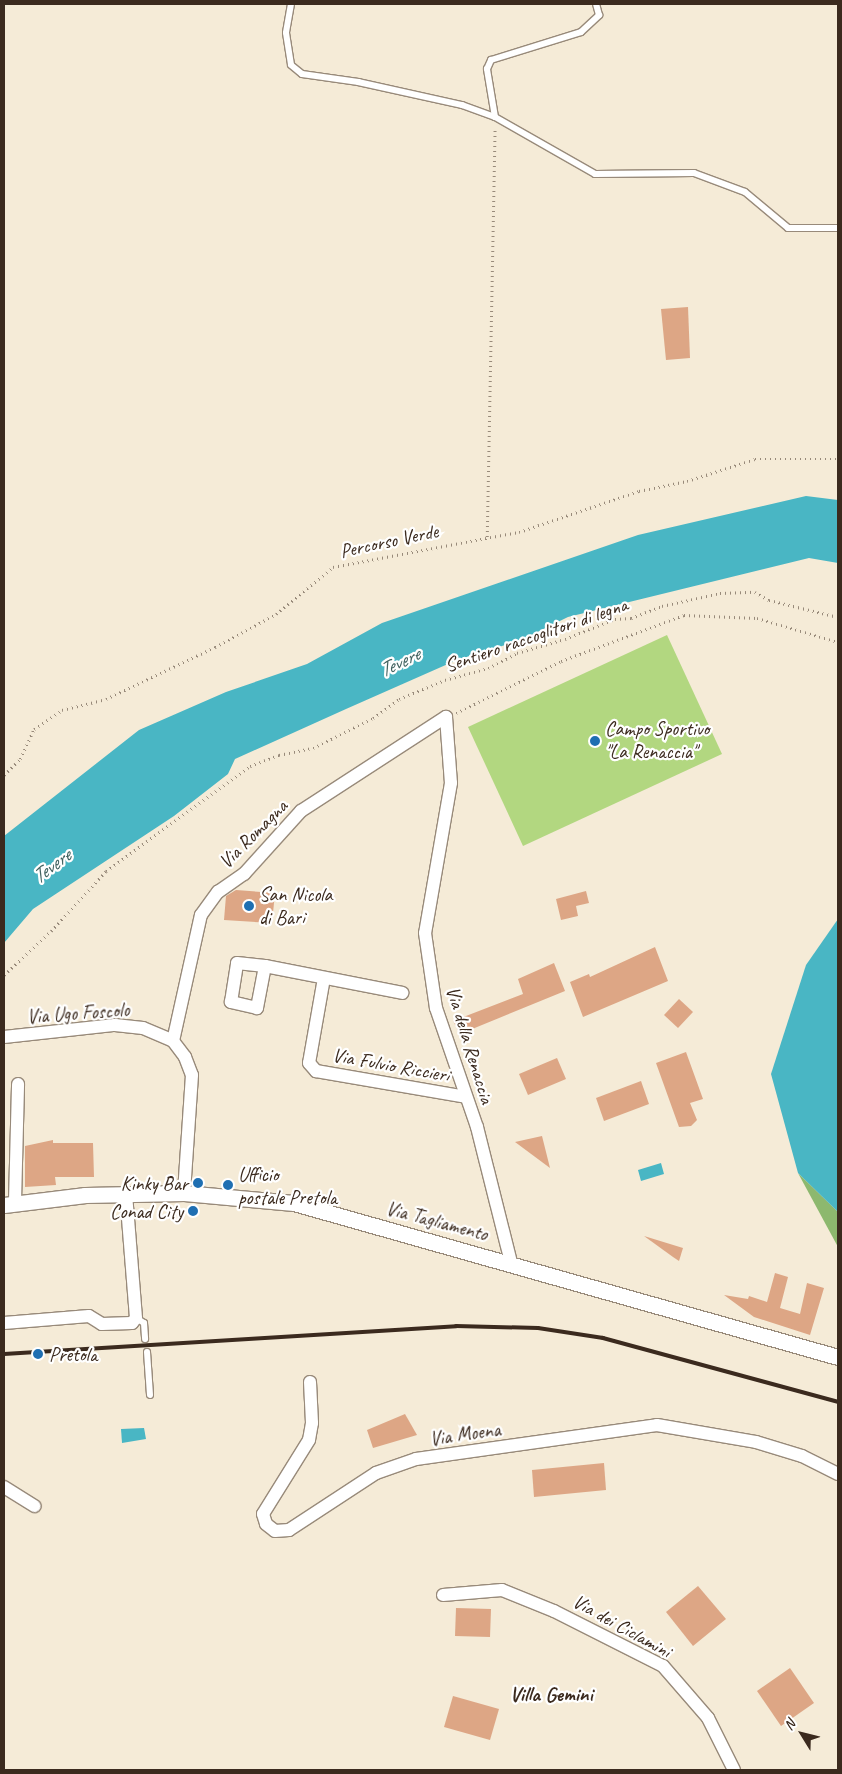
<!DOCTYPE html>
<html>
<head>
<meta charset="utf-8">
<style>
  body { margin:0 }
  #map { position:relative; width:842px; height:1774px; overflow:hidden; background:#f5ebd7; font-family:Caveat,sans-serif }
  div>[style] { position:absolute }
  .green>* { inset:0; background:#b2d780 }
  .forest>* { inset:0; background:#8db86e }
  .water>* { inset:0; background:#49b6c4 }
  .building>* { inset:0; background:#dda685 }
  .path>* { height:2.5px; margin-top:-1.25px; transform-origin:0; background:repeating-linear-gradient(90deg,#988a7a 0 1px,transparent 0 5px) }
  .roads { filter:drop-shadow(1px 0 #988a7a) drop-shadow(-1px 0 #988a7a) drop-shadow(0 1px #988a7a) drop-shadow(0 -1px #988a7a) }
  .service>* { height:6px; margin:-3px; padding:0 3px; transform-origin:3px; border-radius:3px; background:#fff }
  .minor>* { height:12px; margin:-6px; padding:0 6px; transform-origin:6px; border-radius:6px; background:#fff }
  .tertiary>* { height:15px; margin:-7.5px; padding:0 7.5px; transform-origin:7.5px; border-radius:7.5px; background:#fff }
  .rail>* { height:4px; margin:-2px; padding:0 2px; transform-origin:2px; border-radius:2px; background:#3b2a1e }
  .dots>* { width:14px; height:14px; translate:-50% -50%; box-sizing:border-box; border:2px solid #fff; border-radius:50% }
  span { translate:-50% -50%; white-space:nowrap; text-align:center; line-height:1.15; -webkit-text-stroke:4.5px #fff; paint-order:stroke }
  .street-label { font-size:20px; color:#3b2a1e }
  .poi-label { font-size:20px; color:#3b2a1e }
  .left { translate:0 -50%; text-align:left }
  .right { translate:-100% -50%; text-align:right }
  .water-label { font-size:21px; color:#416260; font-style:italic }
  .neighbourhood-label { font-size:21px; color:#3b2a1e; font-weight:700 }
  .frame { position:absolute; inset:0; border:5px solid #3b2a1e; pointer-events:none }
  .north { position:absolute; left:777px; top:1709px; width:50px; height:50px; -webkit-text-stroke:4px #fff; paint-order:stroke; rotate:306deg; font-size:14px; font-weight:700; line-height:20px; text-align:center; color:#3b2a1e }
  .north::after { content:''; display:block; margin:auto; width:18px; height:22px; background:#3b2a1e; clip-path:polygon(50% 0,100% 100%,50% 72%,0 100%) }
</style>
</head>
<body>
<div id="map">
  <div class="green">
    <div style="clip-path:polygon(667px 635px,722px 754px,523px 846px,468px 727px)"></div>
  </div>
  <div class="forest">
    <div style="clip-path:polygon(798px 1173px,838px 1212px,838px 1247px)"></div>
  </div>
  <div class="water">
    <div style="clip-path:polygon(806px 496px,838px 500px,838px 563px,809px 558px,568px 617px,521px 640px,457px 660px,346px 709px,235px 759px,228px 774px,174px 816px,33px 909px,4px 943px,4px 836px,139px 730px,226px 692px,307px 664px,382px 623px,638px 535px)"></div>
    <div style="clip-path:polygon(838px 919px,838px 1212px,798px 1173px,771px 1074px,806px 965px)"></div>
    <div style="clip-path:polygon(661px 1163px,664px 1174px,641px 1181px,638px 1170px)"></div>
    <div style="clip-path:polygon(144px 1428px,146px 1439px,122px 1443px,121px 1429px)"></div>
  </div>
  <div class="building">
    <div style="clip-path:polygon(688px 307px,690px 358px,666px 360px,661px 309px)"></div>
    <div style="clip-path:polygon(236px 890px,275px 893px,272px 923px,224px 920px,226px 896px)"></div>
    <div style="clip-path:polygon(586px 891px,589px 903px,576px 906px,578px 916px,561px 920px,556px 899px)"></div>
    <div style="clip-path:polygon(655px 947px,668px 981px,583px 1017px,570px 982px,589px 974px,590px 977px)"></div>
    <div style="clip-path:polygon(554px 963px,565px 991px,460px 1034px,453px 1021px,523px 994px,518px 979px)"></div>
    <div style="clip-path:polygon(679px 999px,693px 1012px,678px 1028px,664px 1015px)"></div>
    <div style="clip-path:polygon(686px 1052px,703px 1099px,690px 1103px,697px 1120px,691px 1126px,679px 1127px,656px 1063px)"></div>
    <div style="clip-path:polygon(557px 1058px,566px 1079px,528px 1095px,519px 1074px)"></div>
    <div style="clip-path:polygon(641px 1081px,649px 1104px,604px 1121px,596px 1098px)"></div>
    <div style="clip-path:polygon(542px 1136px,550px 1168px,515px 1142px)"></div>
    <div style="clip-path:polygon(53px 1140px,53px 1143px,93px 1143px,94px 1177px,55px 1177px,56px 1185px,25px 1187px,25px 1146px)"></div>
    <div style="clip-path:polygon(644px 1236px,683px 1248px,679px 1261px,673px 1257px)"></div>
    <div style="clip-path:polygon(775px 1273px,788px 1277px,780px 1308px,800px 1314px,807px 1283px,824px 1288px,810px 1335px,754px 1317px,724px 1295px,748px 1299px,749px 1296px,767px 1302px)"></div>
    <div style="clip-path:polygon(405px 1414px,417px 1435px,373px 1448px,367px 1430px)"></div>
    <div style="clip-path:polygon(604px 1463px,606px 1490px,534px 1497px,532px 1470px)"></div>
    <div style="clip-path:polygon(698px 1586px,726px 1619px,693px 1646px,666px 1612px)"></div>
    <div style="clip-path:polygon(456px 1608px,491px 1609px,490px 1637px,455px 1636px)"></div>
    <div style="clip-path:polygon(790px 1668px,814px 1703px,781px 1726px,757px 1691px)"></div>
    <div style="clip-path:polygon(453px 1696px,499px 1709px,490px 1740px,444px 1727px)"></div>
  </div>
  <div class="path">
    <div style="left:487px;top:537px;width:409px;rotate:-88.9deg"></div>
    <div style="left:456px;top:713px;width:117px;rotate:-26.3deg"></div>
    <div style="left:561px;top:661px;width:131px;rotate:-20.5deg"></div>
    <div style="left:684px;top:615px;width:73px;rotate:2.4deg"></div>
    <div style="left:757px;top:618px;width:84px;rotate:16.5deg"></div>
    <div style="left:4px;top:775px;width:23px;rotate:-45deg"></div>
    <div style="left:20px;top:759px;width:33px;rotate:-65deg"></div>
    <div style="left:34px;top:729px;width:34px;rotate:-34deg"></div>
    <div style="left:62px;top:710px;width:45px;rotate:-14deg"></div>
    <div style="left:106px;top:699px;width:121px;rotate:-25.5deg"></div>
    <div style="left:215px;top:647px;width:69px;rotate:-28.4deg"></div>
    <div style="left:276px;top:614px;width:74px;rotate:-39.5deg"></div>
    <div style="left:333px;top:567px;width:189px;rotate:-10.7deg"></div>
    <div style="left:519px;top:532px;width:127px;rotate:-18.9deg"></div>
    <div style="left:639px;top:491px;width:49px;rotate:-11.8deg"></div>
    <div style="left:687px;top:481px;width:71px;rotate:-17.9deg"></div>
    <div style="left:755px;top:459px;width:83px"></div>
    <div style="left:4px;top:975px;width:64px;rotate:-43.1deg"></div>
    <div style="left:51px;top:931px;width:81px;rotate:-47.5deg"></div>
    <div style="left:106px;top:871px;width:178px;rotate:-36.1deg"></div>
    <div style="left:250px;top:766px;width:31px;rotate:-21deg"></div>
    <div style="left:279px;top:755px;width:35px;rotate:-12deg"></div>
    <div style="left:313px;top:748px;width:67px;rotate:-26.6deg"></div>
    <div style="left:373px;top:718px;width:32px;rotate:-36deg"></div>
    <div style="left:399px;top:699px;width:50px;rotate:-22.4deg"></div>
    <div style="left:445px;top:680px;width:45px;rotate:-15.6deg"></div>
    <div style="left:488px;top:668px;width:33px;rotate:-27deg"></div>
    <div style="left:517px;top:653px;width:50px;rotate:-16.3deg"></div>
    <div style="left:565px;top:639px;width:54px;rotate:-21.8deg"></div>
    <div style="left:615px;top:619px;width:16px;rotate:-4deg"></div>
    <div style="left:631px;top:618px;width:33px;rotate:-21deg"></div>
    <div style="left:662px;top:606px;width:59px;rotate:-12.6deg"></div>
    <div style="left:720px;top:593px;width:35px;rotate:-2deg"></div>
    <div style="left:755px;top:592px;width:16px;rotate:30deg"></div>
    <div style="left:769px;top:600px;width:71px;rotate:13.8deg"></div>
  </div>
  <div class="roads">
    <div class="service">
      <div style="left:291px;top:4px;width:29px;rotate:100deg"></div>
      <div style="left:286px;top:33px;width:32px;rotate:81deg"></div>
      <div style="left:291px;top:65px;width:14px;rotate:39deg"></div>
      <div style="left:302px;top:74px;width:57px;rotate:8.1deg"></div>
      <div style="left:358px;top:82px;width:107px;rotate:12.5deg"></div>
      <div style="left:462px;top:105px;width:35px;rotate:20deg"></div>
      <div style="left:495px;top:117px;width:115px;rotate:29.7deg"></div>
      <div style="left:595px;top:174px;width:99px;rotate:-0.6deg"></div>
      <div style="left:694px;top:173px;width:54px;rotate:20.4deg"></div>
      <div style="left:745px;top:192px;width:56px;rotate:39.9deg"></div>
      <div style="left:788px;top:228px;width:50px"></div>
      <div style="left:495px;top:117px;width:49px;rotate:-99.5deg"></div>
      <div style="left:487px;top:69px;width:10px;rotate:-66deg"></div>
      <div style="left:491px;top:60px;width:94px;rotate:-17.3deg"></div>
      <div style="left:581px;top:32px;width:25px;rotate:-43deg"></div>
      <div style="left:599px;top:15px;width:11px;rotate:-105deg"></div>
      <div style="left:136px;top:1318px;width:9px;rotate:32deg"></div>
      <div style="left:144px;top:1323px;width:16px;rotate:86deg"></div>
      <div style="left:147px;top:1352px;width:43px;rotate:86deg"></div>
    </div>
    <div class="minor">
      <div style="left:237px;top:963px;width:28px;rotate:6deg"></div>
      <div style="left:265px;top:966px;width:43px;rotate:100.8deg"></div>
      <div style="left:257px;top:1008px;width:27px;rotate:-167deg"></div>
      <div style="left:231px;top:1002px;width:39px;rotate:-81deg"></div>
      <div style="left:265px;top:966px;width:140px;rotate:11.1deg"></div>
      <div style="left:324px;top:978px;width:86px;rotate:100deg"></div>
      <div style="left:309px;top:1063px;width:11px;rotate:49deg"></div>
      <div style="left:316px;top:1071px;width:152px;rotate:9.8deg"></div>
      <div style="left:4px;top:1037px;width:112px;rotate:-6.2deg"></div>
      <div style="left:115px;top:1025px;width:28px;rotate:6deg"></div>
      <div style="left:143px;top:1028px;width:33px;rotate:23deg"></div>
      <div style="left:173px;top:1041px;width:20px;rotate:53deg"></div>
      <div style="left:185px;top:1057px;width:19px;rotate:69deg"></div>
      <div style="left:192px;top:1075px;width:118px;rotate:93.9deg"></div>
      <div style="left:173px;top:1041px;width:129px;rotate:-77.5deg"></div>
      <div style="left:201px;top:915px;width:29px;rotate:-54deg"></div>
      <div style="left:218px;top:892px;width:32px;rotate:-35deg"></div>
      <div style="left:244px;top:874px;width:85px;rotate:-47.9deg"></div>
      <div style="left:301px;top:811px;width:173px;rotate:-33deg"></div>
      <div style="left:446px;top:717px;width:66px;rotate:85.7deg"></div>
      <div style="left:451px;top:783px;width:152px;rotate:99.8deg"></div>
      <div style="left:425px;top:933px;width:76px;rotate:81.7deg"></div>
      <div style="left:436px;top:1008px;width:126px;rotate:71deg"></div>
      <div style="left:477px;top:1127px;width:139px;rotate:75.9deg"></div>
      <div style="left:15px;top:1201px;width:117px;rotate:-88.5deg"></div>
      <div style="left:4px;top:1323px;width:85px;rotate:-4.7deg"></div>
      <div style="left:89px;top:1316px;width:15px;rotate:32deg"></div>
      <div style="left:102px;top:1324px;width:30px;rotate:-2deg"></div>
      <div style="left:132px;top:1323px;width:6px;rotate:-51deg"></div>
      <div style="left:136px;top:1318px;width:123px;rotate:-94.6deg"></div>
      <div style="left:310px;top:1382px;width:41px;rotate:87.2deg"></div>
      <div style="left:312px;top:1423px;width:17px;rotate:100deg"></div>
      <div style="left:309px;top:1440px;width:87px;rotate:121.9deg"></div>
      <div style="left:263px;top:1514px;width:10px;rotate:73deg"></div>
      <div style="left:266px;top:1524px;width:11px;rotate:38deg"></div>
      <div style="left:275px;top:1531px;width:14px;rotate:-4deg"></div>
      <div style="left:289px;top:1530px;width:104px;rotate:-33.2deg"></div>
      <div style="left:376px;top:1473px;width:42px;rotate:-19.3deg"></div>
      <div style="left:416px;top:1459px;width:243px;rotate:-8deg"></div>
      <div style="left:657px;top:1425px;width:100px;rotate:9.7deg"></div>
      <div style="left:756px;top:1442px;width:48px;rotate:16.9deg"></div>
      <div style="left:802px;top:1456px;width:40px;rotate:26.6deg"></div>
      <div style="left:4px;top:1487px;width:36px;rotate:32deg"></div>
      <div style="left:443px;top:1595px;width:59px;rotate:-4.8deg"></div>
      <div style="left:502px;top:1590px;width:56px;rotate:22deg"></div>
      <div style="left:554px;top:1611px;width:122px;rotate:26.8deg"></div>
      <div style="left:663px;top:1666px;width:69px;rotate:49.1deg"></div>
      <div style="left:708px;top:1718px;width:58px;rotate:63.4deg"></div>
    </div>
    <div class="tertiary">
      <div style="left:4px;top:1205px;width:82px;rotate:-7deg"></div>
      <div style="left:85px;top:1195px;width:99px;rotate:-1.2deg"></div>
      <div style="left:184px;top:1193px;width:110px;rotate:5.2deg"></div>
      <div style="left:294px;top:1203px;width:565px;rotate:15.81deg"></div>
    </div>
  </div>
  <div class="rail">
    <div style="left:4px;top:1354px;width:453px;rotate:-3.5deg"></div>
    <div style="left:456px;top:1326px;width:82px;rotate:1.4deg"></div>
    <div style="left:538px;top:1328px;width:66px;rotate:8.7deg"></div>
    <div style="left:603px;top:1338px;width:244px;rotate:15.2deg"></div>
  </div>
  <div class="dots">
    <div style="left:595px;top:741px;background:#1f6fb2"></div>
    <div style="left:249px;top:906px;background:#1f6fb2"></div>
    <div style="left:198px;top:1183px;background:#1f6fb2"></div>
    <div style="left:228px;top:1185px;background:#1f6fb2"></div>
    <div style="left:193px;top:1211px;background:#1f6fb2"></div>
    <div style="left:38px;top:1354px;background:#1f6fb2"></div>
  </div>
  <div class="street-label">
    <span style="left:389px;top:541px;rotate:-12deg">Percorso Verde</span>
    <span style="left:536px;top:635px;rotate:-19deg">Sentiero raccoglitori di legna</span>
    <span style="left:253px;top:834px;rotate:-45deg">Via Romagna</span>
    <span style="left:78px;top:1013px;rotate:-4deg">Via Ugo Foscolo</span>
    <span style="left:470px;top:1045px;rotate:73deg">Via della Renaccia</span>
    <span style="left:391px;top:1065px;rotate:10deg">Via Fulvio Riccieri</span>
    <span style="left:437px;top:1221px;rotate:15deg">Via Tagliamento</span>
    <span style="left:465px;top:1434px;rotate:-8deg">Via Moena</span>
    <span style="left:622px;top:1626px;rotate:29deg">Via dei Ciclamini</span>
  </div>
  <div class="poi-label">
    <span class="left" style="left:605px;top:740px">Campo Sportivo<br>"La Renaccia"</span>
    <span class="left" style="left:259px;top:906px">San Nicola<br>di Bari</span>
    <span class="left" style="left:238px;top:1186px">Ufficio<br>postale Pretola</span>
    <span class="right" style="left:188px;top:1183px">Kinky Bar</span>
    <span class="right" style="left:183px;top:1211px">Conad City</span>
    <span class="left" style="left:49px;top:1354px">Pretola</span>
  </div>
  <div class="water-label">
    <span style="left:399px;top:662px;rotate:-26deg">Tevere</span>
    <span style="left:51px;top:866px;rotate:-37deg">Tevere</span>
  </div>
  <div class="neighbourhood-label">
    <span style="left:551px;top:1694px">Villa Gemini</span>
  </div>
  <div class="frame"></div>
  <div class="north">N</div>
</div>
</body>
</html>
